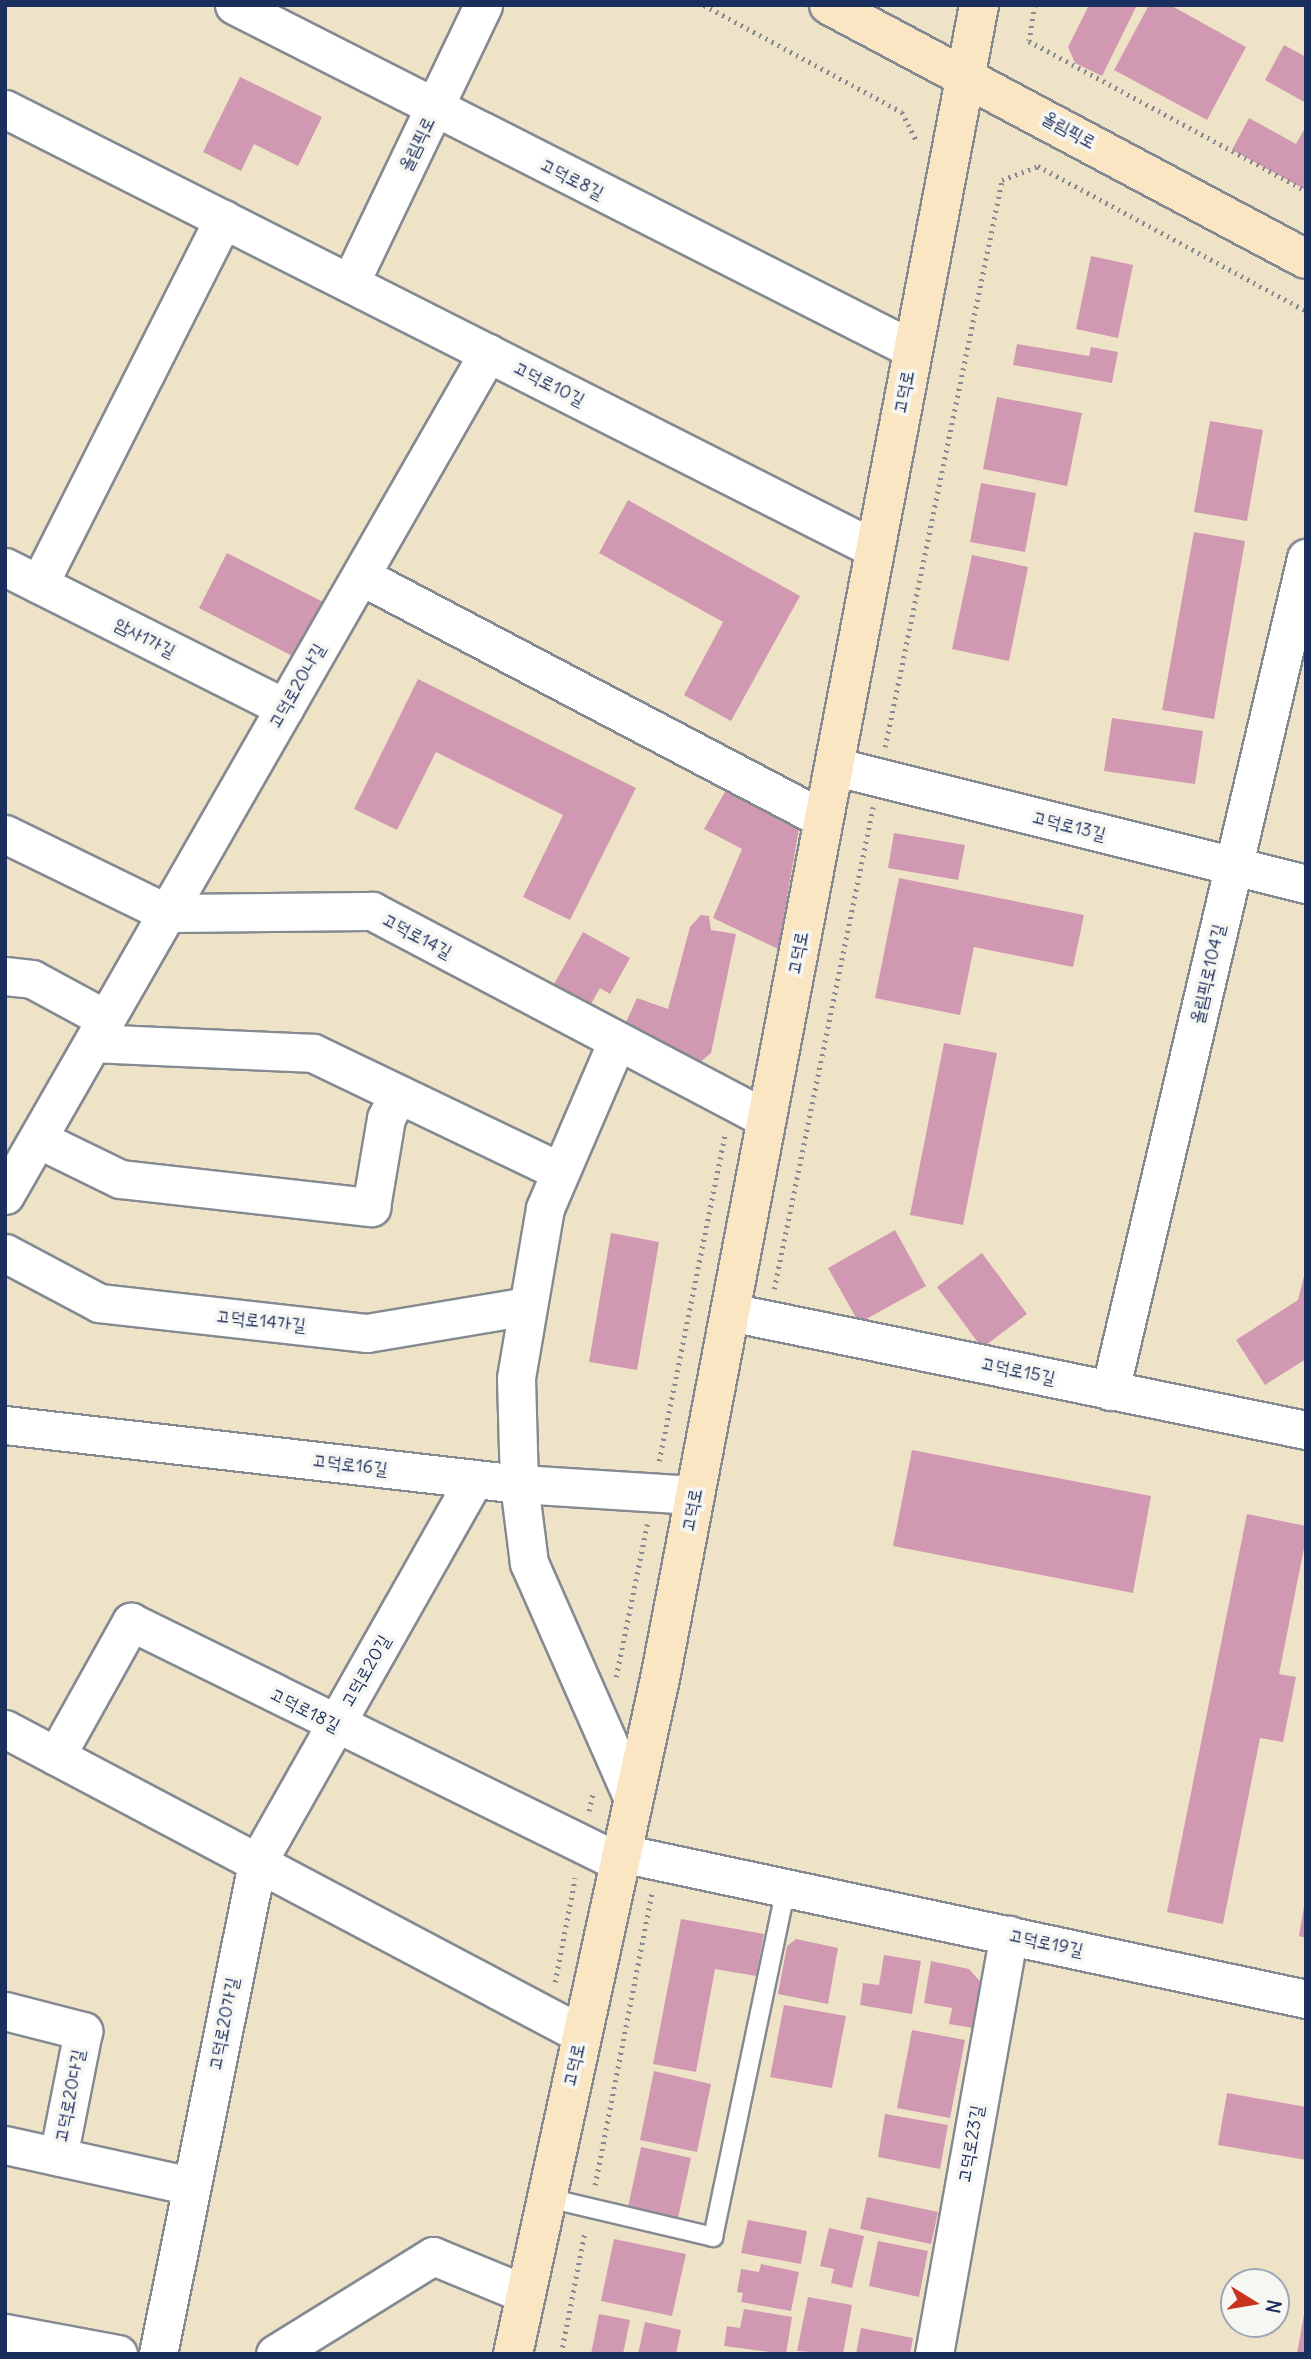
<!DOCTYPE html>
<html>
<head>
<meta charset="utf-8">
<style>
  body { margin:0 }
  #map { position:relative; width:1311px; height:2359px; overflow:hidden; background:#eee3c6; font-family:Delius,"Poor Story",sans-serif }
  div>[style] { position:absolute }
  .building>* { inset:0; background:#d199b1 }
  .path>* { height:4.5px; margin-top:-2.25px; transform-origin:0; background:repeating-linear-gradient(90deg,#848992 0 2px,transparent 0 7px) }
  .roads { filter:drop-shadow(2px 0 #848992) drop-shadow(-2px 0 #848992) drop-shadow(0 2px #848992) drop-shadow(0 -2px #848992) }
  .service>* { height:18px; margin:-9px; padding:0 9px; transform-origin:9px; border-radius:9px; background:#fff }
  .minor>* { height:37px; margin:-18.5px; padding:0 18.5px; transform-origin:18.5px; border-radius:18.5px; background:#fff }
  .secondary>* { height:38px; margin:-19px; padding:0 19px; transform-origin:19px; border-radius:19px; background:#fbe6c4 }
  span { translate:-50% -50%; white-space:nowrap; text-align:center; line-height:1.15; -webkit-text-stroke:7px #f6f6f2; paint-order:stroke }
  .street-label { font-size:18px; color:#1b2f5e }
  .frame { position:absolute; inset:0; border:7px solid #1b2f5e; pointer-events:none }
  .north { position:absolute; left:1220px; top:2268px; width:70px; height:70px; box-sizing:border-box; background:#f6f6f2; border:2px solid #9ea6b7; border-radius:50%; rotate:101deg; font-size:19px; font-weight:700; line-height:28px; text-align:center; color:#1b2f5e }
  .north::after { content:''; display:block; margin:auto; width:24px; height:32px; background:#c8321e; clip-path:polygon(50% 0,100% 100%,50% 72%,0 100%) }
</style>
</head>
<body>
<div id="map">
  <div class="building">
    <div style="clip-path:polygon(1089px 5px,1137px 5px,1102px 76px,1075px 63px,1068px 47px)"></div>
    <div style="clip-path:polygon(1149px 5px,1170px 5px,1246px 47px,1207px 120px,1114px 70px)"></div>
    <div style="clip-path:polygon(1284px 45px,1306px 57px,1306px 103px,1265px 80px)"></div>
    <div style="clip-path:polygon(240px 77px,322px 117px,298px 166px,254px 144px,241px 171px,203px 152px)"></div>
    <div style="clip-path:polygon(1249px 118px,1296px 144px,1306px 126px,1306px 190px,1232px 150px)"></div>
    <div style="clip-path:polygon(1091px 256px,1133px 265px,1118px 338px,1076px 329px)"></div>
    <div style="clip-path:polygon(1017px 344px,1089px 356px,1091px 347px,1118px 352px,1112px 383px,1013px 365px)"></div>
    <div style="clip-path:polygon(997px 397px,1082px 413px,1067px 486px,983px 469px)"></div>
    <div style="clip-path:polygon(1210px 421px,1263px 430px,1247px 521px,1194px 512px)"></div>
    <div style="clip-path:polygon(981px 483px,1036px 493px,1025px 552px,970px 542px)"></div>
    <div style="clip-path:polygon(628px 500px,800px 596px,731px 721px,684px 695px,723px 622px,599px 553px)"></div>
    <div style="clip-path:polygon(1194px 532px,1245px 541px,1214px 719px,1162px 710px)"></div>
    <div style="clip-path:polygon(227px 553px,325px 603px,296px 658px,199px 608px)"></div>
    <div style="clip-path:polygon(972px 555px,1028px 567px,1009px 661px,952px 649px)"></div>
    <div style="clip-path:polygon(418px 679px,636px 788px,570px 920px,523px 897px,563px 815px,436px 752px,397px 830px,354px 809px)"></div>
    <div style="clip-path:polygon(1112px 718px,1203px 731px,1195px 784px,1104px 771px)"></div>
    <div style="clip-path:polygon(726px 790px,799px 829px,778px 949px,713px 918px,742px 849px,704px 829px)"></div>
    <div style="clip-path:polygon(894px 833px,965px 845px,958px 880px,888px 868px)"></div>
    <div style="clip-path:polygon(899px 878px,1084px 915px,1073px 967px,974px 947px,960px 1015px,875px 998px)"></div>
    <div style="clip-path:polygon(701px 915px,709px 916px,711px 930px,736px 934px,711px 1053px,697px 1065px,621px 1033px,637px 998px,668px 1009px,690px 927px)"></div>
    <div style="clip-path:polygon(583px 932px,630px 958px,610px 994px,600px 988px,586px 1013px,549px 993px)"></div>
    <div style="clip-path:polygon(944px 1043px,997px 1053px,963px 1225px,910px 1215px)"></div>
    <div style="clip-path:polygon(895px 1230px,926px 1286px,859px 1323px,828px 1268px)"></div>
    <div style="clip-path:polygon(611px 1233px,659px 1242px,637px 1370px,589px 1362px)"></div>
    <div style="clip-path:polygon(982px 1253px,1027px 1314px,982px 1348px,937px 1287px)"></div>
    <div style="clip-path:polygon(1306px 1268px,1306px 1359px,1265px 1385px,1236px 1340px,1298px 1300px)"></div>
    <div style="clip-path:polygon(912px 1450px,1151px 1496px,1133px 1593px,893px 1546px)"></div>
    <div style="clip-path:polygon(1247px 1514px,1306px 1526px,1306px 1538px,1279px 1674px,1296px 1677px,1283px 1742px,1260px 1738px,1223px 1924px,1167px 1912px)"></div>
    <div style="clip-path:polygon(1304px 1906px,1306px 1906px,1306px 1938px,1299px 1936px)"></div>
    <div style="clip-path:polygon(681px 1919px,764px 1934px,756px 1976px,715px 1969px,696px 2072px,653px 2064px)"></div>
    <div style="clip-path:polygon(796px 1939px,838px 1948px,828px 2004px,778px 1994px,787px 1946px)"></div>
    <div style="clip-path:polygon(884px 1955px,921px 1961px,912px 2014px,860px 2005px,863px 1983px,879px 1985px)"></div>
    <div style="clip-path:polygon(931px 1961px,969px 1969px,987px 1989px,979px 2029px,949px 2024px,952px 2008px,924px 2003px)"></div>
    <div style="clip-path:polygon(784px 2005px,846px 2016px,832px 2088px,770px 2077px)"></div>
    <div style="clip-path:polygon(912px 2030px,965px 2040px,950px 2118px,897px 2108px)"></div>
    <div style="clip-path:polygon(654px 2071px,711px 2084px,697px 2152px,640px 2140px)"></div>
    <div style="clip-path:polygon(1227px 2093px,1306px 2107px,1306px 2160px,1218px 2145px)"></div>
    <div style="clip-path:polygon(885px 2114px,948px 2125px,940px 2169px,878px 2157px)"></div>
    <div style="clip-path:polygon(641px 2147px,691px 2158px,678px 2218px,628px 2207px)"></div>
    <div style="clip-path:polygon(867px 2197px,938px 2212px,931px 2244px,860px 2229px)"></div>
    <div style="clip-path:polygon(748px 2220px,807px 2231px,801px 2264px,741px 2253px)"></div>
    <div style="clip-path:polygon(829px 2228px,864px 2236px,852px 2288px,831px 2283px,834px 2269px,820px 2266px)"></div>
    <div style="clip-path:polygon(614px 2239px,686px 2254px,672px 2316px,601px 2301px)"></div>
    <div style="clip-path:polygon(878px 2241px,928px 2251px,919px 2297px,869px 2286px)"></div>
    <div style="clip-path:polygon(761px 2264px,799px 2272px,791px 2311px,741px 2302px,743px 2293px,737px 2292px,741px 2269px,759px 2272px)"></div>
    <div style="clip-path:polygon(808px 2297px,852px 2305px,843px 2354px,797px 2351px)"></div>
    <div style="clip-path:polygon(744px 2309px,792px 2317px,786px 2354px,724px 2346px,727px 2326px,740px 2328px)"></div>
    <div style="clip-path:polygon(599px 2314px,630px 2320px,623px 2354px,591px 2354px)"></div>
    <div style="clip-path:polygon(1304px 2314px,1306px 2354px,1297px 2354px)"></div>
    <div style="clip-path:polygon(645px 2322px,681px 2330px,676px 2354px,638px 2354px)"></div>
    <div style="clip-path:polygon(861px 2328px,913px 2338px,910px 2354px,856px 2354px)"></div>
  </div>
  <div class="path">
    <div style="left:704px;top:5px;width:225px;rotate:28.4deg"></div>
    <div style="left:902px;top:112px;width:33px;rotate:63deg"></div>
    <div style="left:1035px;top:5px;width:36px;rotate:99deg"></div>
    <div style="left:1029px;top:41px;width:315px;rotate:28.4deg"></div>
    <div style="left:885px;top:747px;width:579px;rotate:-78.34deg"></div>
    <div style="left:1002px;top:180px;width:39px;rotate:-21deg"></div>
    <div style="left:1038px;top:166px;width:305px;rotate:28.4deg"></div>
    <div style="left:774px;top:1289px;width:492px;rotate:-78.4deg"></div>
    <div style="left:659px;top:1461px;width:335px;rotate:-78.6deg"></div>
    <div style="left:616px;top:1677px;width:156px;rotate:-78.5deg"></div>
    <div style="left:589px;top:1811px;width:19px;rotate:-78deg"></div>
    <div style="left:555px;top:1982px;width:106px;rotate:-79.1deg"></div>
    <div style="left:595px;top:2185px;width:299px;rotate:-79deg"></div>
    <div style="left:561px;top:2354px;width:125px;rotate:-79deg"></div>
  </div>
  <div class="roads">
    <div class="service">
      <div style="left:544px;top:2197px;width:174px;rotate:13.3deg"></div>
      <div style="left:713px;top:2237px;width:357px;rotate:-78.2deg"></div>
    </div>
    <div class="minor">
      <div style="left:234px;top:5px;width:760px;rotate:26.9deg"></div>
      <div style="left:5px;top:109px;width:975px;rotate:26.83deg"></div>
      <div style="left:350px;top:283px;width:308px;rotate:-64.4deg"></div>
      <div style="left:5px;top:567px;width:313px;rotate:26.7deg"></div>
      <div style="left:361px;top:576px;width:522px;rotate:27.74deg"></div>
      <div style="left:39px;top:584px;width:409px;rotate:-63.2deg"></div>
      <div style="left:833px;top:766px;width:487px;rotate:14deg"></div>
      <div style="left:5px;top:834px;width:180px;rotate:26deg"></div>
      <div style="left:167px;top:913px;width:205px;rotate:-0.6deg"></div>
      <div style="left:372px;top:911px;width:446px;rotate:27.8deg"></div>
      <div style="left:5px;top:976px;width:27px;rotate:6deg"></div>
      <div style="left:32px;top:979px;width:84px;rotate:28.4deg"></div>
      <div style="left:617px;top:1041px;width:182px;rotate:113.3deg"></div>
      <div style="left:545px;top:1208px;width:172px;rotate:99.7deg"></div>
      <div style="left:516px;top:1378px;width:106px;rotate:88.4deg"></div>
      <div style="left:519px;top:1484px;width:80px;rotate:82.8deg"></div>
      <div style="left:529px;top:1563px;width:258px;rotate:66.2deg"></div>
      <div style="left:93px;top:1043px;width:220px;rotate:2.6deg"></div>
      <div style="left:313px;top:1053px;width:273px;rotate:25.6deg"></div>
      <div style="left:38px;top:1139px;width:91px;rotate:26deg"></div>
      <div style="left:120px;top:1179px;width:253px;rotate:6.4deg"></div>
      <div style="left:371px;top:1207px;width:90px;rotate:-80.4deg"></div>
      <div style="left:386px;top:1118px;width:27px;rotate:-62deg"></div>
      <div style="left:5px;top:1195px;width:971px;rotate:-60.16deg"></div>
      <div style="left:5px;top:1253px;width:106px;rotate:28deg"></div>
      <div style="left:99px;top:1303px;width:270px;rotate:6.4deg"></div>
      <div style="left:367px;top:1333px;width:163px;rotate:-9.5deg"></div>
      <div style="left:730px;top:1312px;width:588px;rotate:11.58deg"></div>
      <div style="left:1110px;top:1391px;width:856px;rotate:-76.76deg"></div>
      <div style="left:5px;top:1425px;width:517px;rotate:6.55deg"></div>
      <div style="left:519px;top:1484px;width:176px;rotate:3.6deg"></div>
      <div style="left:5px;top:1729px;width:652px;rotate:27.9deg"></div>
      <div style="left:56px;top:1756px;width:154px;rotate:-60.8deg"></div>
      <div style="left:131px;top:1622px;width:544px;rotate:26.19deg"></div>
      <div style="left:621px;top:1853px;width:700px;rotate:12.03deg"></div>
      <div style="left:5px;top:2011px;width:81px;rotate:14.4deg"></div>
      <div style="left:83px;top:2031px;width:128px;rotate:101.2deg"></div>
      <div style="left:5px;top:2145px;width:191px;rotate:12.4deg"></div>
      <div style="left:5px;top:2333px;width:115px;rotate:10.5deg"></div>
      <div style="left:158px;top:2354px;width:501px;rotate:-78.6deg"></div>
      <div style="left:257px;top:1863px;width:441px;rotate:-60.5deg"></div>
      <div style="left:275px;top:2354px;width:186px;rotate:-31.8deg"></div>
      <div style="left:433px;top:2256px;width:97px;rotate:22.3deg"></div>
      <div style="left:934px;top:2354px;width:426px;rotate:-79.9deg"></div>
    </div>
    <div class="secondary">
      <div style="left:829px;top:5px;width:540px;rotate:28.04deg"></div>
      <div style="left:513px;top:2354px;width:696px;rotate:-77.72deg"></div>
      <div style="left:661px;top:1674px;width:1699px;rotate:-79.21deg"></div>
    </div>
  </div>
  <div class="street-label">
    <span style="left:1069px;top:130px;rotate:29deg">올림픽로</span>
    <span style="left:417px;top:144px;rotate:-64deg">올림픽로</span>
    <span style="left:572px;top:179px;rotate:27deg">고덕로8길</span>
    <span style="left:549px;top:384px;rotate:27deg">고덕로10길</span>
    <span style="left:904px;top:392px;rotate:-79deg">고덕로</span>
    <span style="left:145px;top:638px;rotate:27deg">암사1가길</span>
    <span style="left:297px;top:686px;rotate:-60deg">고덕로20나길</span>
    <span style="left:1069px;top:826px;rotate:14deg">고덕로13길</span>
    <span style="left:417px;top:936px;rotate:28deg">고덕로14길</span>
    <span style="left:798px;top:953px;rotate:-79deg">고덕로</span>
    <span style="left:1208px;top:974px;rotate:-77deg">올림픽로104길</span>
    <span style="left:261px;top:1321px;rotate:6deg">고덕로14가길</span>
    <span style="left:1018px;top:1371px;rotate:12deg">고덕로15길</span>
    <span style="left:350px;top:1465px;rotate:7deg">고덕로16길</span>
    <span style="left:692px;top:1510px;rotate:-79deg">고덕로</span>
    <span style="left:366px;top:1671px;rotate:-60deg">고덕로20길</span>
    <span style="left:305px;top:1710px;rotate:27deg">고덕로18길</span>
    <span style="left:1046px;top:1943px;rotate:12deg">고덕로19길</span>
    <span style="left:224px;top:2024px;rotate:-79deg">고덕로20가길</span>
    <span style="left:574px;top:2065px;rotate:-77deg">고덕로</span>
    <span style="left:70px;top:2096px;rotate:-79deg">고덕로20다길</span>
    <span style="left:971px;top:2144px;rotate:-80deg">고덕로23길</span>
  </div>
  <div class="frame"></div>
  <div class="north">N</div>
</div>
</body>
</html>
